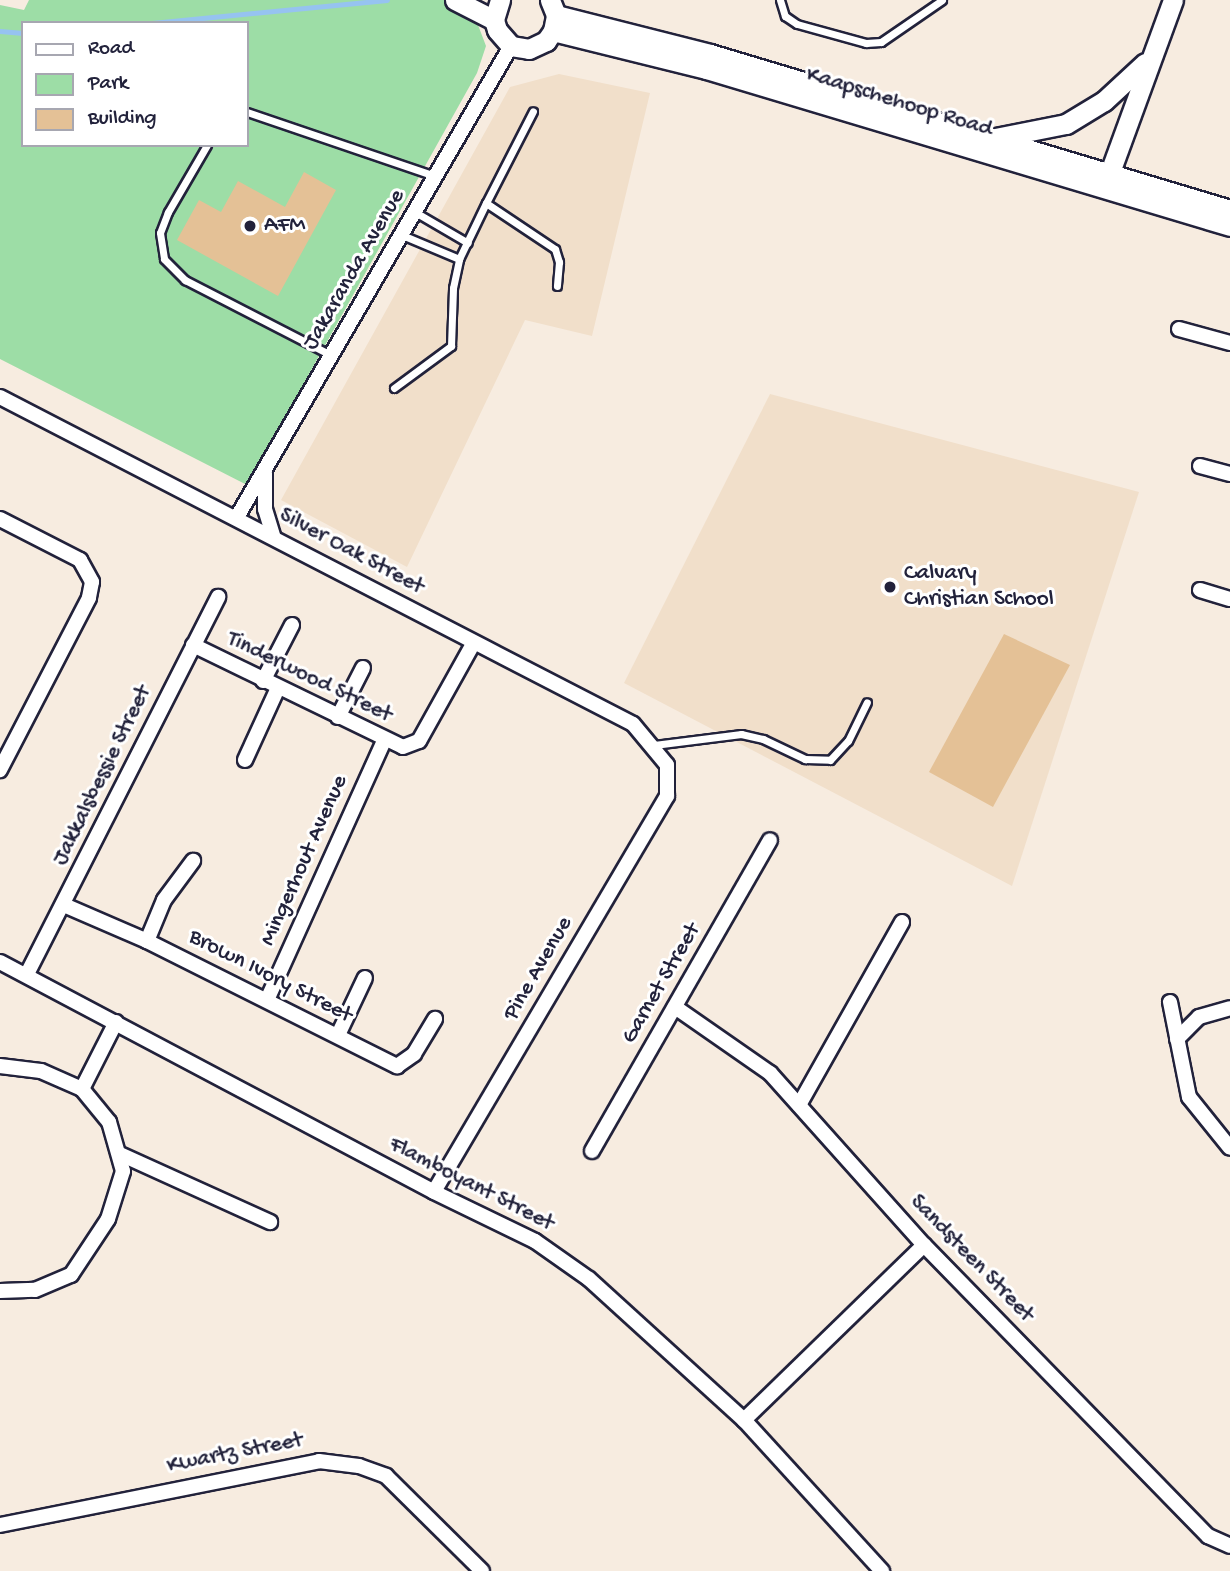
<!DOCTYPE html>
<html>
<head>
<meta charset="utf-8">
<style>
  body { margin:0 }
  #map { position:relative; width:1230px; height:1571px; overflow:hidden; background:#f7ece0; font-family:"Gochi Hand",sans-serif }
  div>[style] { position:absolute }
  .built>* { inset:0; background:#f1dfca }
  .green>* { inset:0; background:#9ddda6 }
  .stream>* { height:5px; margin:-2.5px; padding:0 2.5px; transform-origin:2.5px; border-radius:2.5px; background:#96c3f0 }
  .building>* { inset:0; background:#e4c196 }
  .roads { filter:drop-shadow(2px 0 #22223b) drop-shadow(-2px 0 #22223b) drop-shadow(0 2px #22223b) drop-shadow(0 -2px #22223b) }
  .service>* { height:7px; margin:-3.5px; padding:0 3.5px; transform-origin:3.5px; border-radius:3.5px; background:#fff }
  .minor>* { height:14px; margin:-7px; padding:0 7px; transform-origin:7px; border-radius:7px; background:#fff }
  .secondary>* { height:19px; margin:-9.5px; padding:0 9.5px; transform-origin:9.5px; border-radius:9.5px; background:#fff }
  .dots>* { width:19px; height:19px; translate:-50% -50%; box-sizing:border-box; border:4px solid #fff; border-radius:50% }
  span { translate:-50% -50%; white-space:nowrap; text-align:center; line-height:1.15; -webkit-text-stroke:6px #fff; paint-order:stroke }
  .street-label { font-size:23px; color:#22223b }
  .poi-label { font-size:23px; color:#22223b }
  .left { translate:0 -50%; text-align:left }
  .legend { position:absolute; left:21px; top:21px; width:228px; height:126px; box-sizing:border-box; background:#fff; border:2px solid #a7a7b1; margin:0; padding:9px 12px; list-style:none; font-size:21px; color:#22223b }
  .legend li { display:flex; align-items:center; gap:14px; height:35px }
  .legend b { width:35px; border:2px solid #a7a7b1 }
</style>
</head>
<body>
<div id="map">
  <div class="built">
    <div style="clip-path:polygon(559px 74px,650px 93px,592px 336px,525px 320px,407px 567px,281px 500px,510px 87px)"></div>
    <div style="clip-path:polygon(770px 394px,1139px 492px,1012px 886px,624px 683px)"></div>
  </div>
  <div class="green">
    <div style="clip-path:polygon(evenodd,29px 0,459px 0,475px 17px,486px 46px,477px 73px,247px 485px,0 359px,0 5px,24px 10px,29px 0,23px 23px,247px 23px,247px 145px,23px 145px,23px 23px)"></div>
  </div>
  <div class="stream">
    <div style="left:152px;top:23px;width:236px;rotate:-5.6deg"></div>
    <div style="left:0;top:31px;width:23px;rotate:5deg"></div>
  </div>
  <div class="building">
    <div style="clip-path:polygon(304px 172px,336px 190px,278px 296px,177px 240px,199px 200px,221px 212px,238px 181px,285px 207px)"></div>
    <div style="clip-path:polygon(1004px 634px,1070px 665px,993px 807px,929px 772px)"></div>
  </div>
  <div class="roads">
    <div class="service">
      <div style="left:780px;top:0;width:17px;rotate:73deg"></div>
      <div style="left:785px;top:16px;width:14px;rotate:34deg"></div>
      <div style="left:797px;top:24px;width:72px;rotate:15.4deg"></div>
      <div style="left:866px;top:43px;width:15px;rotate:-4deg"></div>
      <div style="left:881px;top:42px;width:74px;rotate:-34.5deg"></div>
      <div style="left:247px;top:112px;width:199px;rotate:18.8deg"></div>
      <div style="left:207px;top:145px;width:78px;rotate:120.2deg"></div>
      <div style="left:168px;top:212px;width:22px;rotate:111deg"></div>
      <div style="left:160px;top:233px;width:26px;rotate:81deg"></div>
      <div style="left:164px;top:259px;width:30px;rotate:45deg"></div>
      <div style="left:185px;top:280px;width:164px;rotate:27.2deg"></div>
      <div style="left:486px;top:203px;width:103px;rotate:-62.9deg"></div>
      <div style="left:415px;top:212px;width:61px;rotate:30.3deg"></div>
      <div style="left:402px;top:235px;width:62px;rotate:22.8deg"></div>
      <div style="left:394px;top:388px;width:71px;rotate:-36.4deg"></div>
      <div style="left:451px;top:346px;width:58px;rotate:-88deg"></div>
      <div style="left:453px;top:288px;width:30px;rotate:-78deg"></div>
      <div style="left:459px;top:259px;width:62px;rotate:-64.3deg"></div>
      <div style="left:486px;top:203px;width:83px;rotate:33.7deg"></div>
      <div style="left:555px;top:249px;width:14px;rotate:73deg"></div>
      <div style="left:559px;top:262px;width:24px;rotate:95deg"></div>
      <div style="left:654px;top:745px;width:88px;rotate:-7.2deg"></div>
      <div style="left:741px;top:734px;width:23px;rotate:13deg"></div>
      <div style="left:763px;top:739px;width:47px;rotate:25.5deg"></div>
      <div style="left:805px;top:759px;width:25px;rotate:2deg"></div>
      <div style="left:830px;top:760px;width:26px;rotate:-47deg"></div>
      <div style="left:848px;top:741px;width:43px;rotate:-64deg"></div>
    </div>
    <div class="minor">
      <div style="left:1179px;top:329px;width:53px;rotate:15.4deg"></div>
      <div style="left:0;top:397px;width:712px;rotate:27.32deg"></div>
      <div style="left:633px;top:724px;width:53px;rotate:50.3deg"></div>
      <div style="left:667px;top:765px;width:31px;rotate:90deg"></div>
      <div style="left:667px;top:796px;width:459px;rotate:120.5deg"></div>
      <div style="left:1200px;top:466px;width:31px;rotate:15deg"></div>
      <div style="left:265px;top:473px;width:36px;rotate:90deg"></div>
      <div style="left:265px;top:509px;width:28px;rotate:73deg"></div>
      <div style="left:237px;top:517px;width:545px;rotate:-59.81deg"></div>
      <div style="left:0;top:519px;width:90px;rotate:27.1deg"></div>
      <div style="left:80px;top:560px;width:25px;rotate:61deg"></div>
      <div style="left:92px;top:582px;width:16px;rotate:101deg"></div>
      <div style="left:89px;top:598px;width:194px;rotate:117.4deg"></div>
      <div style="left:1200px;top:590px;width:31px;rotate:17deg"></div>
      <div style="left:193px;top:645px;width:233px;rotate:25.9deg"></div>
      <div style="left:403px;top:747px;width:17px;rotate:-21deg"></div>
      <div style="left:419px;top:741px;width:111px;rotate:-60.9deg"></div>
      <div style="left:263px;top:681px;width:63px;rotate:-62.6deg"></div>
      <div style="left:338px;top:717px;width:55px;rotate:-63deg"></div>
      <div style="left:245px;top:760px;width:79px;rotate:-65.4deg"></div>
      <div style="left:64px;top:905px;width:90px;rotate:23.4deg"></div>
      <div style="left:147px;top:941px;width:280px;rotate:26.6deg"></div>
      <div style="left:397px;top:1066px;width:21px;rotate:-35deg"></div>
      <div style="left:414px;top:1054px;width:41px;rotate:-59deg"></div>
      <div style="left:147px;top:941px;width:44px;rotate:-67.5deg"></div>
      <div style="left:164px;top:900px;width:49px;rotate:-53.4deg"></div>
      <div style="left:0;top:962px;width:491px;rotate:27.9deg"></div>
      <div style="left:434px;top:1192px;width:112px;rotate:25.9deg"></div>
      <div style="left:535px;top:1241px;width:66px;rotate:35.1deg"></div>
      <div style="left:589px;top:1279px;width:210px;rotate:42.3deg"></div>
      <div style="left:744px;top:1420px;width:205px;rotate:47.6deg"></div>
      <div style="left:27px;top:974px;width:423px;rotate:-63.1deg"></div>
      <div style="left:267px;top:1000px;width:284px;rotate:-65.7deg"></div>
      <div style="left:1170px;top:1002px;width:97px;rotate:78.7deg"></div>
      <div style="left:1189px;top:1097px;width:65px;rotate:51.2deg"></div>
      <div style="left:675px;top:1007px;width:116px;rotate:34.8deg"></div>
      <div style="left:770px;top:1073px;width:231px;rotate:48.2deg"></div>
      <div style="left:924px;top:1245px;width:407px;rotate:45.7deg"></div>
      <div style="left:1208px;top:1536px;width:24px;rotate:24deg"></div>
      <div style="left:338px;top:1035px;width:63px;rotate:-64.7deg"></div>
      <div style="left:1177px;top:1039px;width:31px;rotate:-45deg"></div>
      <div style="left:1199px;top:1017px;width:32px;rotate:-16deg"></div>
      <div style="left:0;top:1066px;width:41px;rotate:7deg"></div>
      <div style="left:41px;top:1071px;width:45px;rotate:23.7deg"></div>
      <div style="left:82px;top:1089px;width:75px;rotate:-63.1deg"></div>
      <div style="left:799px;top:1105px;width:210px;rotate:-60.6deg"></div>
      <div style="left:592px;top:1151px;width:358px;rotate:-60.2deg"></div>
      <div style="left:120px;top:1154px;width:165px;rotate:24.4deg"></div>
      <div style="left:0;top:1291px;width:35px;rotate:-2deg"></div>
      <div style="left:35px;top:1290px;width:39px;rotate:-23deg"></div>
      <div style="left:71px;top:1275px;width:67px;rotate:-56.5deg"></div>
      <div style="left:108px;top:1219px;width:50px;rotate:-72.6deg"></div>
      <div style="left:123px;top:1171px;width:51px;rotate:-105.9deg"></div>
      <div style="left:109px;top:1122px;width:43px;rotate:-129.3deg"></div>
      <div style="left:744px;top:1420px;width:251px;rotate:-44.2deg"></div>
      <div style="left:0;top:1525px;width:325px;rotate:-11.3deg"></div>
      <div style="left:319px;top:1461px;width:40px;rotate:7.1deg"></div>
      <div style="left:359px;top:1466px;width:29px;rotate:20deg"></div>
      <div style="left:386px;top:1476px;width:135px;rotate:44.7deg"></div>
    </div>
    <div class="secondary">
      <div style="left:455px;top:0;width:44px;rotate:27.1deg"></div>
      <div style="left:500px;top:0;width:21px;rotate:107deg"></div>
      <div style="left:494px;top:20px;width:10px;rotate:73deg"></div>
      <div style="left:497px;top:30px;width:21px;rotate:49deg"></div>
      <div style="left:511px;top:46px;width:18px;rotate:9deg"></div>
      <div style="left:529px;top:49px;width:19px;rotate:-25deg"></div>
      <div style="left:546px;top:41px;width:12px;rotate:-55deg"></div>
      <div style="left:553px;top:31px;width:16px;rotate:-79deg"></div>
      <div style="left:556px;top:15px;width:16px;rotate:-112deg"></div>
      <div style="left:556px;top:15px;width:159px;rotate:14.2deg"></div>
      <div style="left:710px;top:54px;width:543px;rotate:16.7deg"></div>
      <div style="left:553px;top:31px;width:158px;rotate:13.9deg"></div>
      <div style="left:706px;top:69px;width:547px;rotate:16.68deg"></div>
      <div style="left:995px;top:138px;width:72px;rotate:-11.2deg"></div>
      <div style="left:1066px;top:124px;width:44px;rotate:-31.2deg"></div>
      <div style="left:1104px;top:101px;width:56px;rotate:-42.8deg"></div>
      <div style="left:1106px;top:183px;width:195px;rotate:-69.9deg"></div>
    </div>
  </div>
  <div class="dots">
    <div style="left:250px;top:226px;background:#22223b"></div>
    <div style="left:890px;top:587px;background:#22223b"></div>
  </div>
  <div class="street-label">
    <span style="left:899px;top:103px;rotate:17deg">Kaapschehoop Road</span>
    <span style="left:355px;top:270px;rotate:-60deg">Jakaranda Avenue</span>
    <span style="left:351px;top:552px;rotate:28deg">Silver Oak Street</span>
    <span style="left:309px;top:678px;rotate:26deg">Tinderwood Street</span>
    <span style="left:103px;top:776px;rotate:-64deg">Jakkalsbessie Street</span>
    <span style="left:305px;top:861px;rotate:-66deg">Mingerhout Avenue</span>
    <span style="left:539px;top:969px;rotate:-60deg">Pine Avenue</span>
    <span style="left:270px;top:977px;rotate:27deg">Brown Ivory Street</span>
    <span style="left:662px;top:984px;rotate:-60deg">Garnet Street</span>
    <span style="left:471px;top:1185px;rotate:27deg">Flamboyant Street</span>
    <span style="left:971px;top:1259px;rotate:46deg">Sandsteen Street</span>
    <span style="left:235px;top:1454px;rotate:-11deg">Kwartz Street</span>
  </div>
  <div class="poi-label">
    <span class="left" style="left:264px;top:226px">AFM</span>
    <span class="left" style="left:904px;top:587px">Calvary<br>Christian School</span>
  </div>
  <ul class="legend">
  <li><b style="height:9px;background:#fff"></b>Road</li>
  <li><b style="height:19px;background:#9ddda6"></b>Park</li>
  <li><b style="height:19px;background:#e4c196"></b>Building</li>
  </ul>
</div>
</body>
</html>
